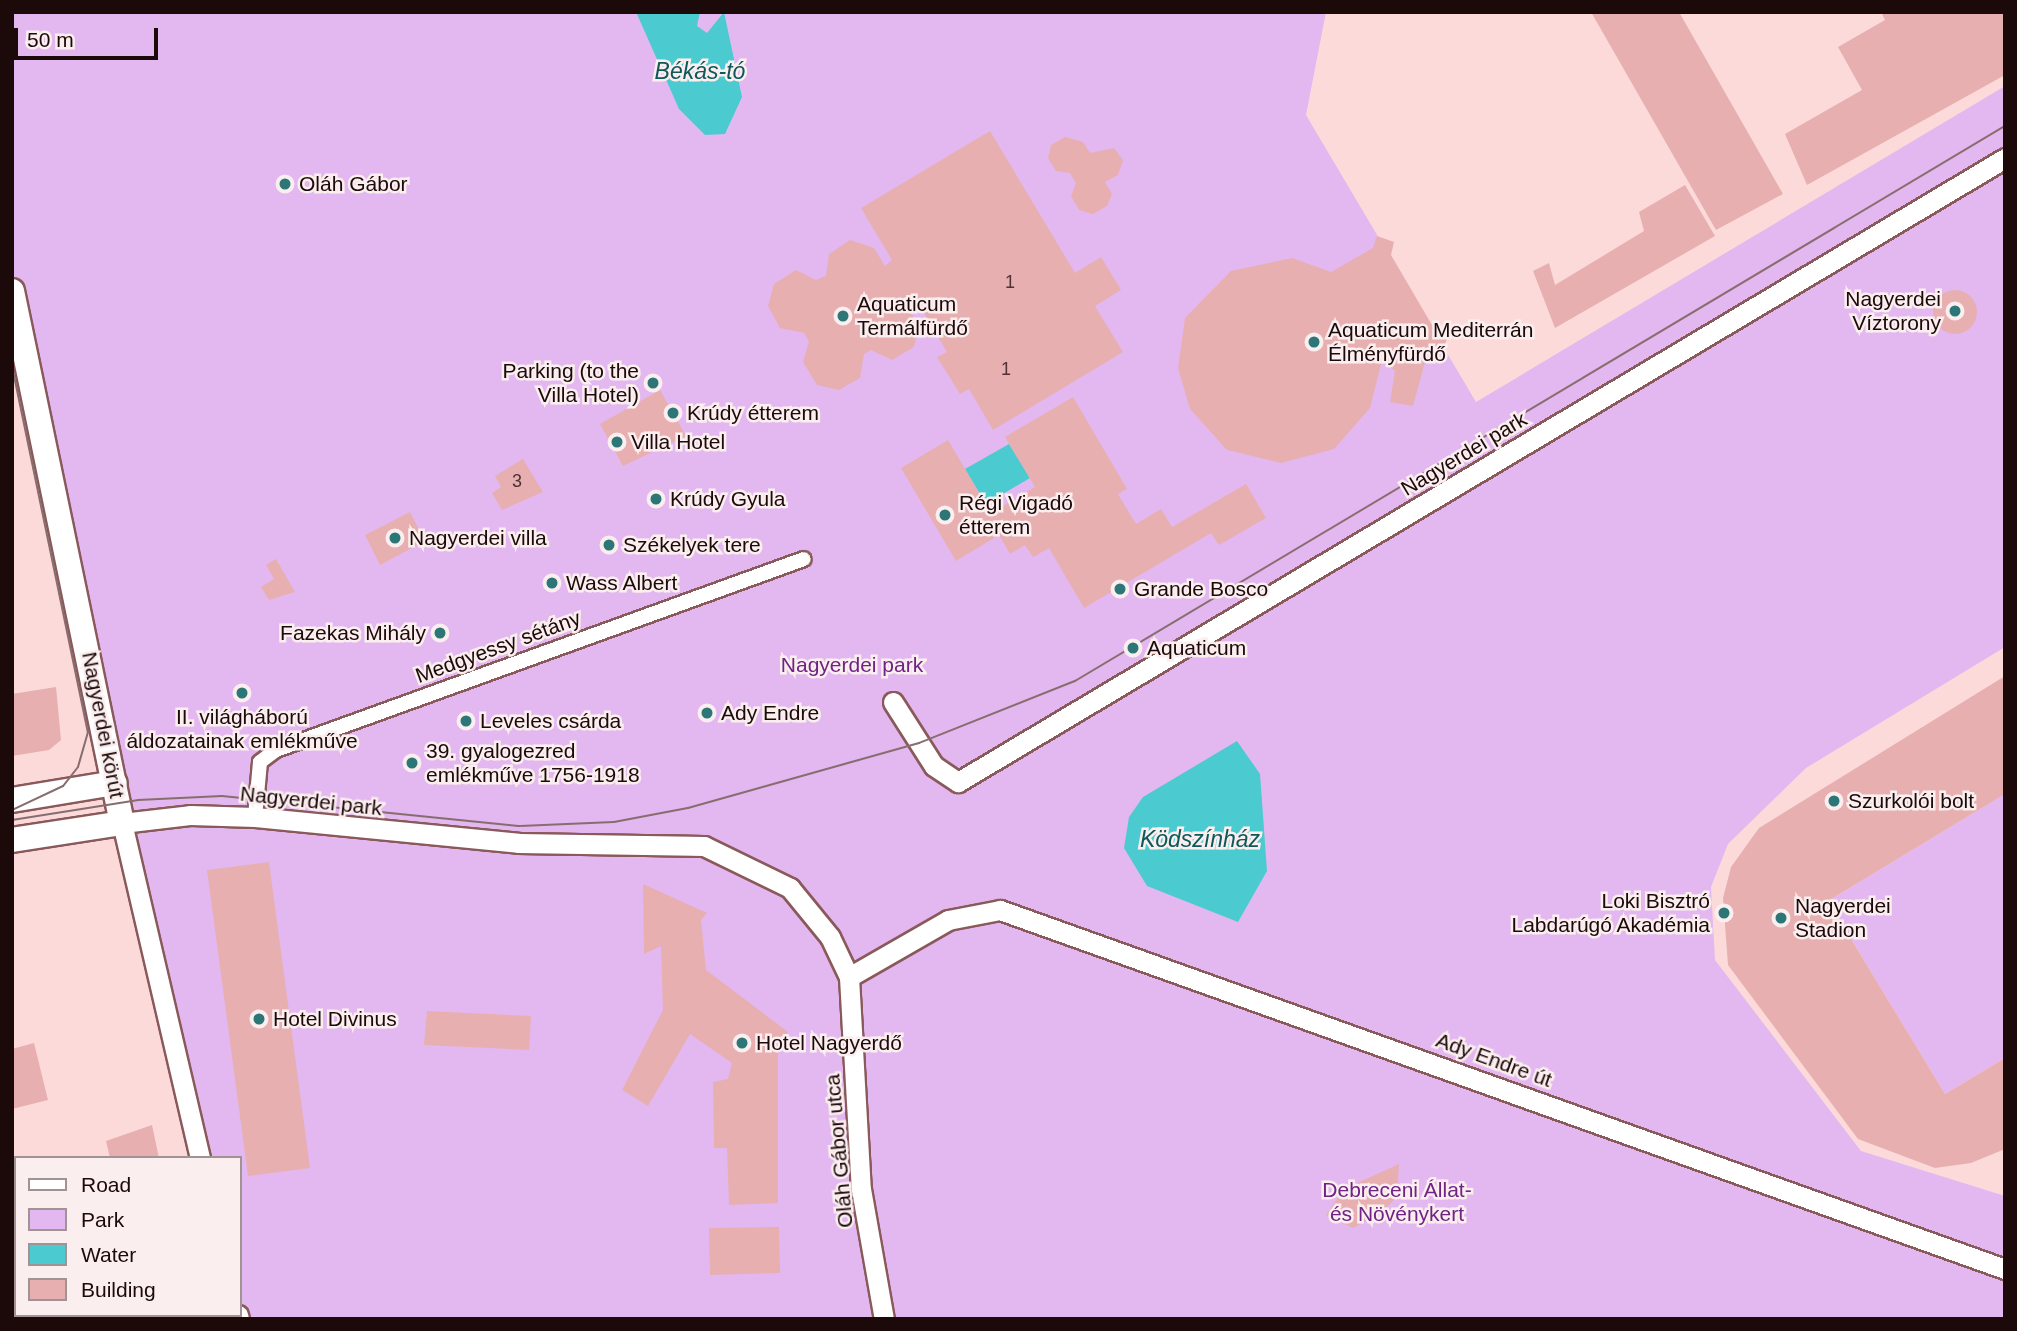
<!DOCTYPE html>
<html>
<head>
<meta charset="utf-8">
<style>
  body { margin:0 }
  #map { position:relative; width:2017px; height:1331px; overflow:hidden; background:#fddada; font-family:Arial,sans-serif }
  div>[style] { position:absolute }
  .green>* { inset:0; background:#e3b8f0 }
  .water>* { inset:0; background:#4bcbcf }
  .building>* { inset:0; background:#e7afb0 }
  .round { border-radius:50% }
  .roads { filter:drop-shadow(2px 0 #8a595a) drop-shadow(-2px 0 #8a595a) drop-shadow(0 2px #8a595a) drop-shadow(0 -2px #8a595a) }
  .pedestrian>* { height:14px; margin:-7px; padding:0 7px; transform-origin:7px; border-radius:7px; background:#fff }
  .minor>* { height:19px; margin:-9.5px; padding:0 9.5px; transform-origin:9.5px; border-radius:9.5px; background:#fff }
  .tertiary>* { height:24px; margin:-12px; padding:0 12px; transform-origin:12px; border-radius:12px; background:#fff }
  .tram>* { height:2px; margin:-1px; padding:0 1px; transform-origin:1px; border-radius:1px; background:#886d6e }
  .dots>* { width:19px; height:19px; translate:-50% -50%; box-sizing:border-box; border:4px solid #faeeee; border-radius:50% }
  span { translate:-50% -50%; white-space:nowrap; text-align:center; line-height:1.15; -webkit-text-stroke:5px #faeeee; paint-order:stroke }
  .number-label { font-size:18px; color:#4f3234 }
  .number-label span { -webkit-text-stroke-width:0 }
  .poi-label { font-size:21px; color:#1c090a }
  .left { translate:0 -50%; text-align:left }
  .right { translate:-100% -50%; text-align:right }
  .street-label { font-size:21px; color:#1c090a }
  .park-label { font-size:21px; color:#712286 }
  .water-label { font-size:23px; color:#0e585a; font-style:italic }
  .frame { position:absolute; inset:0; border:14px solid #1c090a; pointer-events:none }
  .legend { position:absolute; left:14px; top:1156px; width:228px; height:161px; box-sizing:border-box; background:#faeeee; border:2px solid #a19293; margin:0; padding:9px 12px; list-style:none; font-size:21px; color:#1c090a }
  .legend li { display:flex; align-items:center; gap:14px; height:35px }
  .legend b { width:35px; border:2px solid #a19293 }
  .scale { position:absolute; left:14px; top:28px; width:144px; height:32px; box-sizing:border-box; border:4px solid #1c090a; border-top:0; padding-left:9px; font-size:21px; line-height:24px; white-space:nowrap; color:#1c090a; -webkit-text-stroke:5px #faeeee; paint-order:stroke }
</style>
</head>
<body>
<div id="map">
  <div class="green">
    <div style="clip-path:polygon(12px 12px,1326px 12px,1306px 115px,1476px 402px,2005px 86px,2005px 647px,1806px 768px,1728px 844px,1711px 887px,1715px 960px,1861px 1151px,2005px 1196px,2005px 1319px,239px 1319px,240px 1158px,200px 1158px,12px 291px)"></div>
    <div style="clip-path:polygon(2005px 794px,2005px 1058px,1945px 1094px,1828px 901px)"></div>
  </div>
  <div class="water">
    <div style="clip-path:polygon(636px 12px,700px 12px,697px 26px,707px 33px,724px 12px,742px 97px,725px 134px,705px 135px,679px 109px)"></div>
    <div style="clip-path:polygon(1009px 444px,1030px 478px,986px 504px,965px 469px)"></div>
    <div style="clip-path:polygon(1237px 741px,1260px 774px,1267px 871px,1238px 922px,1147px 886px,1124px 848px,1129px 817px,1143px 797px)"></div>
  </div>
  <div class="building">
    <div style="clip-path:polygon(1591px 12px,1679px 12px,1783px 194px,1716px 230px)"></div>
    <div style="clip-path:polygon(1881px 12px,2005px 12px,2005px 75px,1807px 185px,1785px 134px,1862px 90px,1838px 47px,1885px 20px)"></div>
    <div style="clip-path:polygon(990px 131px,1075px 273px,1101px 257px,1121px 290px,1095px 306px,1123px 352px,993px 430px,969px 389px,960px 394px,937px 357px,947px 352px,915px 298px,905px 303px,919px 326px,914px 347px,892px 360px,871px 350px,864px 354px,860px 378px,839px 390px,817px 385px,803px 362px,809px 341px,804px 333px,780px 328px,768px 306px,774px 284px,796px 270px,816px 280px,826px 276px,829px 254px,850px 240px,874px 248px,885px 266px,892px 260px,861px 208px)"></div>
    <div style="clip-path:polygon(1065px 137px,1083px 142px,1090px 153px,1114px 148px,1123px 160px,1118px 175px,1105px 182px,1112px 194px,1107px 206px,1093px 214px,1079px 210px,1071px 196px,1076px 183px,1070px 173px,1056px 171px,1048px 158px,1051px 145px)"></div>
    <div style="clip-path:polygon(1685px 185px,1715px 236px,1555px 328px,1533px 271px,1549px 263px,1555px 285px,1644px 231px,1639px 212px)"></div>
    <div style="clip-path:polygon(1377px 236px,1394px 242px,1391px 255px,1432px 325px,1449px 332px,1442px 354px,1428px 351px,1413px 406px,1390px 402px,1395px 371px,1382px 360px,1370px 408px,1334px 449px,1281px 463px,1227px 450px,1190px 409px,1178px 368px,1185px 318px,1231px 271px,1292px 258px,1331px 272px,1373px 248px)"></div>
    <div class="round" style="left:1933px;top:290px;width:44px;height:44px"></div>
    <div style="clip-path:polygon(660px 390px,686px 436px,623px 466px,600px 424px)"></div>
    <div style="clip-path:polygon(1073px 397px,1127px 489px,1118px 494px,1136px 524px,1161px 509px,1172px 527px,1246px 484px,1266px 518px,1219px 545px,1211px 533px,1084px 608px,1049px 548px,1033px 557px,1025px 545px,1010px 554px,999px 535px,956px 561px,901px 468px,948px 440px,991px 513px,1035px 487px,1005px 437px)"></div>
    <div style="clip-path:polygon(523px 459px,543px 492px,502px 510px,492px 493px,501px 487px,495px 476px)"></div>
    <div style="clip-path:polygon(410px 512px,425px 541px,380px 565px,365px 535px)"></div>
    <div style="clip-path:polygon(276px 559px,295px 592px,269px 600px,261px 587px,274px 579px,266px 565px)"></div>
    <div style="clip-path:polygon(2005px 676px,2005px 794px,1828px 901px,1945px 1094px,2005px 1058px,2005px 1149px,1971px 1163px,1935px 1168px,1858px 1139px,1728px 965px,1723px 898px,1731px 867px,1759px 828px)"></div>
    <div style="clip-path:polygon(56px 687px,61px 740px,49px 750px,12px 756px,12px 694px)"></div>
    <div style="clip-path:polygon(269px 862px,310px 1168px,248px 1176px,207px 870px)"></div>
    <div style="clip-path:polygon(643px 884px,707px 913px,701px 920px,706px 970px,788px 1032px,778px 1051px,778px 1203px,729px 1205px,727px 1148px,714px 1148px,713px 1082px,728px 1079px,732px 1063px,690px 1034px,648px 1106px,622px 1090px,663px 1010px,661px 946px,644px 954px)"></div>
    <div style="clip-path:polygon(427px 1011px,531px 1016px,529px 1050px,424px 1045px)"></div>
    <div style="clip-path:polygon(34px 1043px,48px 1100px,12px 1109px,12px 1049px)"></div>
    <div style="clip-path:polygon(152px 1125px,159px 1158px,110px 1158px,106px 1141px)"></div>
    <div style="clip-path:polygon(16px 1162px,16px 1220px,12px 1220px,12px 1163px)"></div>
    <div style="clip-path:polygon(1399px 1164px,1397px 1197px,1382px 1212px,1353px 1228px,1326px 1215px,1344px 1189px)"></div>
    <div style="clip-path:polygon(779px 1227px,780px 1273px,710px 1275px,709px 1228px)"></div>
    <div style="clip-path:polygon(65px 1315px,104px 1315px,65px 1319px)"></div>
  </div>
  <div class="roads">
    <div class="pedestrian">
      <div style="left:255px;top:817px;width:55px;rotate:-84.8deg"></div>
      <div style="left:260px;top:762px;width:20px;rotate:-37deg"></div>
      <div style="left:276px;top:750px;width:561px;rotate:-19.89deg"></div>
    </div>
    <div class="minor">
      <div style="left:893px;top:702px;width:76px;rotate:57.4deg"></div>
      <div style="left:934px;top:766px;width:29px;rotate:34deg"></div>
      <div style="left:958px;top:782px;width:1219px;rotate:-30.79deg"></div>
      <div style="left:849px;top:977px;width:114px;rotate:-29.9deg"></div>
      <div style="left:948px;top:920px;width:53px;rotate:-10.9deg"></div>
      <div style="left:1000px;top:910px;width:1067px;rotate:19.66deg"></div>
      <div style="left:200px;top:1158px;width:344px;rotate:-103.1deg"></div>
      <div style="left:122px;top:823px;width:68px;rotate:-6.7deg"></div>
      <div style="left:190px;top:815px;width:65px;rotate:1.8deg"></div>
      <div style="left:255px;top:817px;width:264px;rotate:5.6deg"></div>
      <div style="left:518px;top:843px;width:186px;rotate:0.9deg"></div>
      <div style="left:704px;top:846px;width:96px;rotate:26deg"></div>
      <div style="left:790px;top:888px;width:63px;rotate:50.8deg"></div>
      <div style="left:830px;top:937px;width:44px;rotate:64.6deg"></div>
      <div style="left:849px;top:977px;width:212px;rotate:86.8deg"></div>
      <div style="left:861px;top:1189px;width:132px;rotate:80deg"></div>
      <div style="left:238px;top:1315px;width:4px;rotate:76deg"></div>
      <div style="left:164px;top:1319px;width:7px;rotate:-34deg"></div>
    </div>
    <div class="tertiary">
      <div style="left:12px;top:291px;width:543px;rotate:78.32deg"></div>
      <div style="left:122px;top:823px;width:111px;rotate:171.2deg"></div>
      <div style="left:12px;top:800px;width:104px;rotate:-9.4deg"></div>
    </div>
  </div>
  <div class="tram">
    <div style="left:12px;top:366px;width:374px;rotate:78.3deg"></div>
    <div style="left:88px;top:732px;width:36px;rotate:106deg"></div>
    <div style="left:78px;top:767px;width:24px;rotate:128deg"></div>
    <div style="left:63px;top:786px;width:56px;rotate:154.8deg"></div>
    <div style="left:12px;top:820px;width:128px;rotate:-9deg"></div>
    <div style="left:138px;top:800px;width:84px;rotate:-2.7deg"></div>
    <div style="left:222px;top:796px;width:298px;rotate:5.8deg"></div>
    <div style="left:518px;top:826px;width:96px;rotate:-2.4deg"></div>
    <div style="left:614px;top:822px;width:75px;rotate:-10.7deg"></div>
    <div style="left:688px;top:808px;width:240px;rotate:-15.7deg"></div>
    <div style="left:919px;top:743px;width:168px;rotate:-21.7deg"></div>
    <div style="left:1075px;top:681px;width:1083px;rotate:-30.83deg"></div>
  </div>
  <div class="dots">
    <div style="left:285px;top:184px;background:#2c7678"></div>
    <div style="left:1955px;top:311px;background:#2c7678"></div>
    <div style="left:843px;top:316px;background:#2c7678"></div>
    <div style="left:1314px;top:342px;background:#2c7678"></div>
    <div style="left:653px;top:383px;background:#2c7678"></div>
    <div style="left:673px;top:413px;background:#2c7678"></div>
    <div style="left:617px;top:442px;background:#2c7678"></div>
    <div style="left:656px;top:499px;background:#2c7678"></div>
    <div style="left:945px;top:515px;background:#2c7678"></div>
    <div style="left:395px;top:538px;background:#2c7678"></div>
    <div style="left:609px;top:545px;background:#2c7678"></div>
    <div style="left:552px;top:583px;background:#2c7678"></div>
    <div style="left:1120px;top:589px;background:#2c7678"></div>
    <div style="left:440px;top:633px;background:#2c7678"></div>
    <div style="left:1133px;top:648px;background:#2c7678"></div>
    <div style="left:242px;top:693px;background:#2c7678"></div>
    <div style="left:707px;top:713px;background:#2c7678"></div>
    <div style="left:466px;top:721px;background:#2c7678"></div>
    <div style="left:412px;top:763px;background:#2c7678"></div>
    <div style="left:1834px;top:801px;background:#2c7678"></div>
    <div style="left:1724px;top:913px;background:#2c7678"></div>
    <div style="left:1781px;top:918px;background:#2c7678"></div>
    <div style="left:259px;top:1019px;background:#2c7678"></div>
    <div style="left:742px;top:1043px;background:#2c7678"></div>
  </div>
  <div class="number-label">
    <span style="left:1010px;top:282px">1</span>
    <span style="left:1006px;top:369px">1</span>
    <span style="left:517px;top:481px">3</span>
  </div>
  <div class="poi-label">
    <span class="left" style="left:299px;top:184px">Oláh Gábor</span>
    <span class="right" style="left:1941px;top:311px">Nagyerdei<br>Víztorony</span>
    <span class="left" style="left:857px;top:316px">Aquaticum<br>Termálfürdő</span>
    <span class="left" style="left:1328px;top:342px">Aquaticum Mediterrán<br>Élményfürdő</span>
    <span class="right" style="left:639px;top:383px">Parking (to the<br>Villa Hotel)</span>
    <span class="left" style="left:687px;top:413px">Krúdy étterem</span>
    <span class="left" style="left:631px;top:442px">Villa Hotel</span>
    <span class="left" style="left:670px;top:499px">Krúdy Gyula</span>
    <span class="left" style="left:959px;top:515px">Régi Vigadó<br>étterem</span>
    <span class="left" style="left:409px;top:538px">Nagyerdei villa</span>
    <span class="left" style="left:623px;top:545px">Székelyek tere</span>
    <span class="left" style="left:566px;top:583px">Wass Albert</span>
    <span class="left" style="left:1134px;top:589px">Grande Bosco</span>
    <span class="right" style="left:426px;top:633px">Fazekas Mihály</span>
    <span class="left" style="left:1147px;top:648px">Aquaticum</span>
    <span class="left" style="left:721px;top:713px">Ady Endre</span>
    <span style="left:242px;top:729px">II. világháború<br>áldozatainak emlékműve</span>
    <span class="left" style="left:480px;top:721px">Leveles csárda</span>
    <span class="left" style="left:426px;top:763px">39. gyalogezred<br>emlékműve 1756-1918</span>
    <span class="left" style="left:1848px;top:801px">Szurkolói bolt</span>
    <span class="right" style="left:1710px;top:913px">Loki Bisztró<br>Labdarúgó Akadémia</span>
    <span class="left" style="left:1795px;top:918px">Nagyerdei<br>Stadion</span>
    <span class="left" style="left:273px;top:1019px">Hotel Divinus</span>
    <span class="left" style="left:756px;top:1043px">Hotel Nagyerdő</span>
  </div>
  <div class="street-label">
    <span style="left:1464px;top:454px;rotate:-31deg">Nagyerdei park</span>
    <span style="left:498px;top:647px;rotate:-20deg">Medgyessy sétány</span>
    <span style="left:103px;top:725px;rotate:79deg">Nagyerdei körút</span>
    <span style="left:311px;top:801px;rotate:6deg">Nagyerdei park</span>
    <span style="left:1494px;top:1060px;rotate:20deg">Ady Endre út</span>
    <span style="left:839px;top:1151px;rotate:-95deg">Oláh Gábor utca</span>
  </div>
  <div class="park-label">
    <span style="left:852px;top:665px">Nagyerdei park</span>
    <span style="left:1397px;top:1202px">Debreceni Állat-<br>és Növénykert</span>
  </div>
  <div class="water-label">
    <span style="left:700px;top:71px">Békás-tó</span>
    <span style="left:1200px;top:839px">Ködszínház</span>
  </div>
  <div class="frame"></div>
  <ul class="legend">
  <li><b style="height:9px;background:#fff"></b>Road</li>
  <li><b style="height:19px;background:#e3b8f0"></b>Park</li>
  <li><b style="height:19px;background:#4bcbcf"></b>Water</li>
  <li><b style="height:19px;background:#e7afb0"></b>Building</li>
  </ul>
  <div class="scale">50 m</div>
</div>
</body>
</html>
